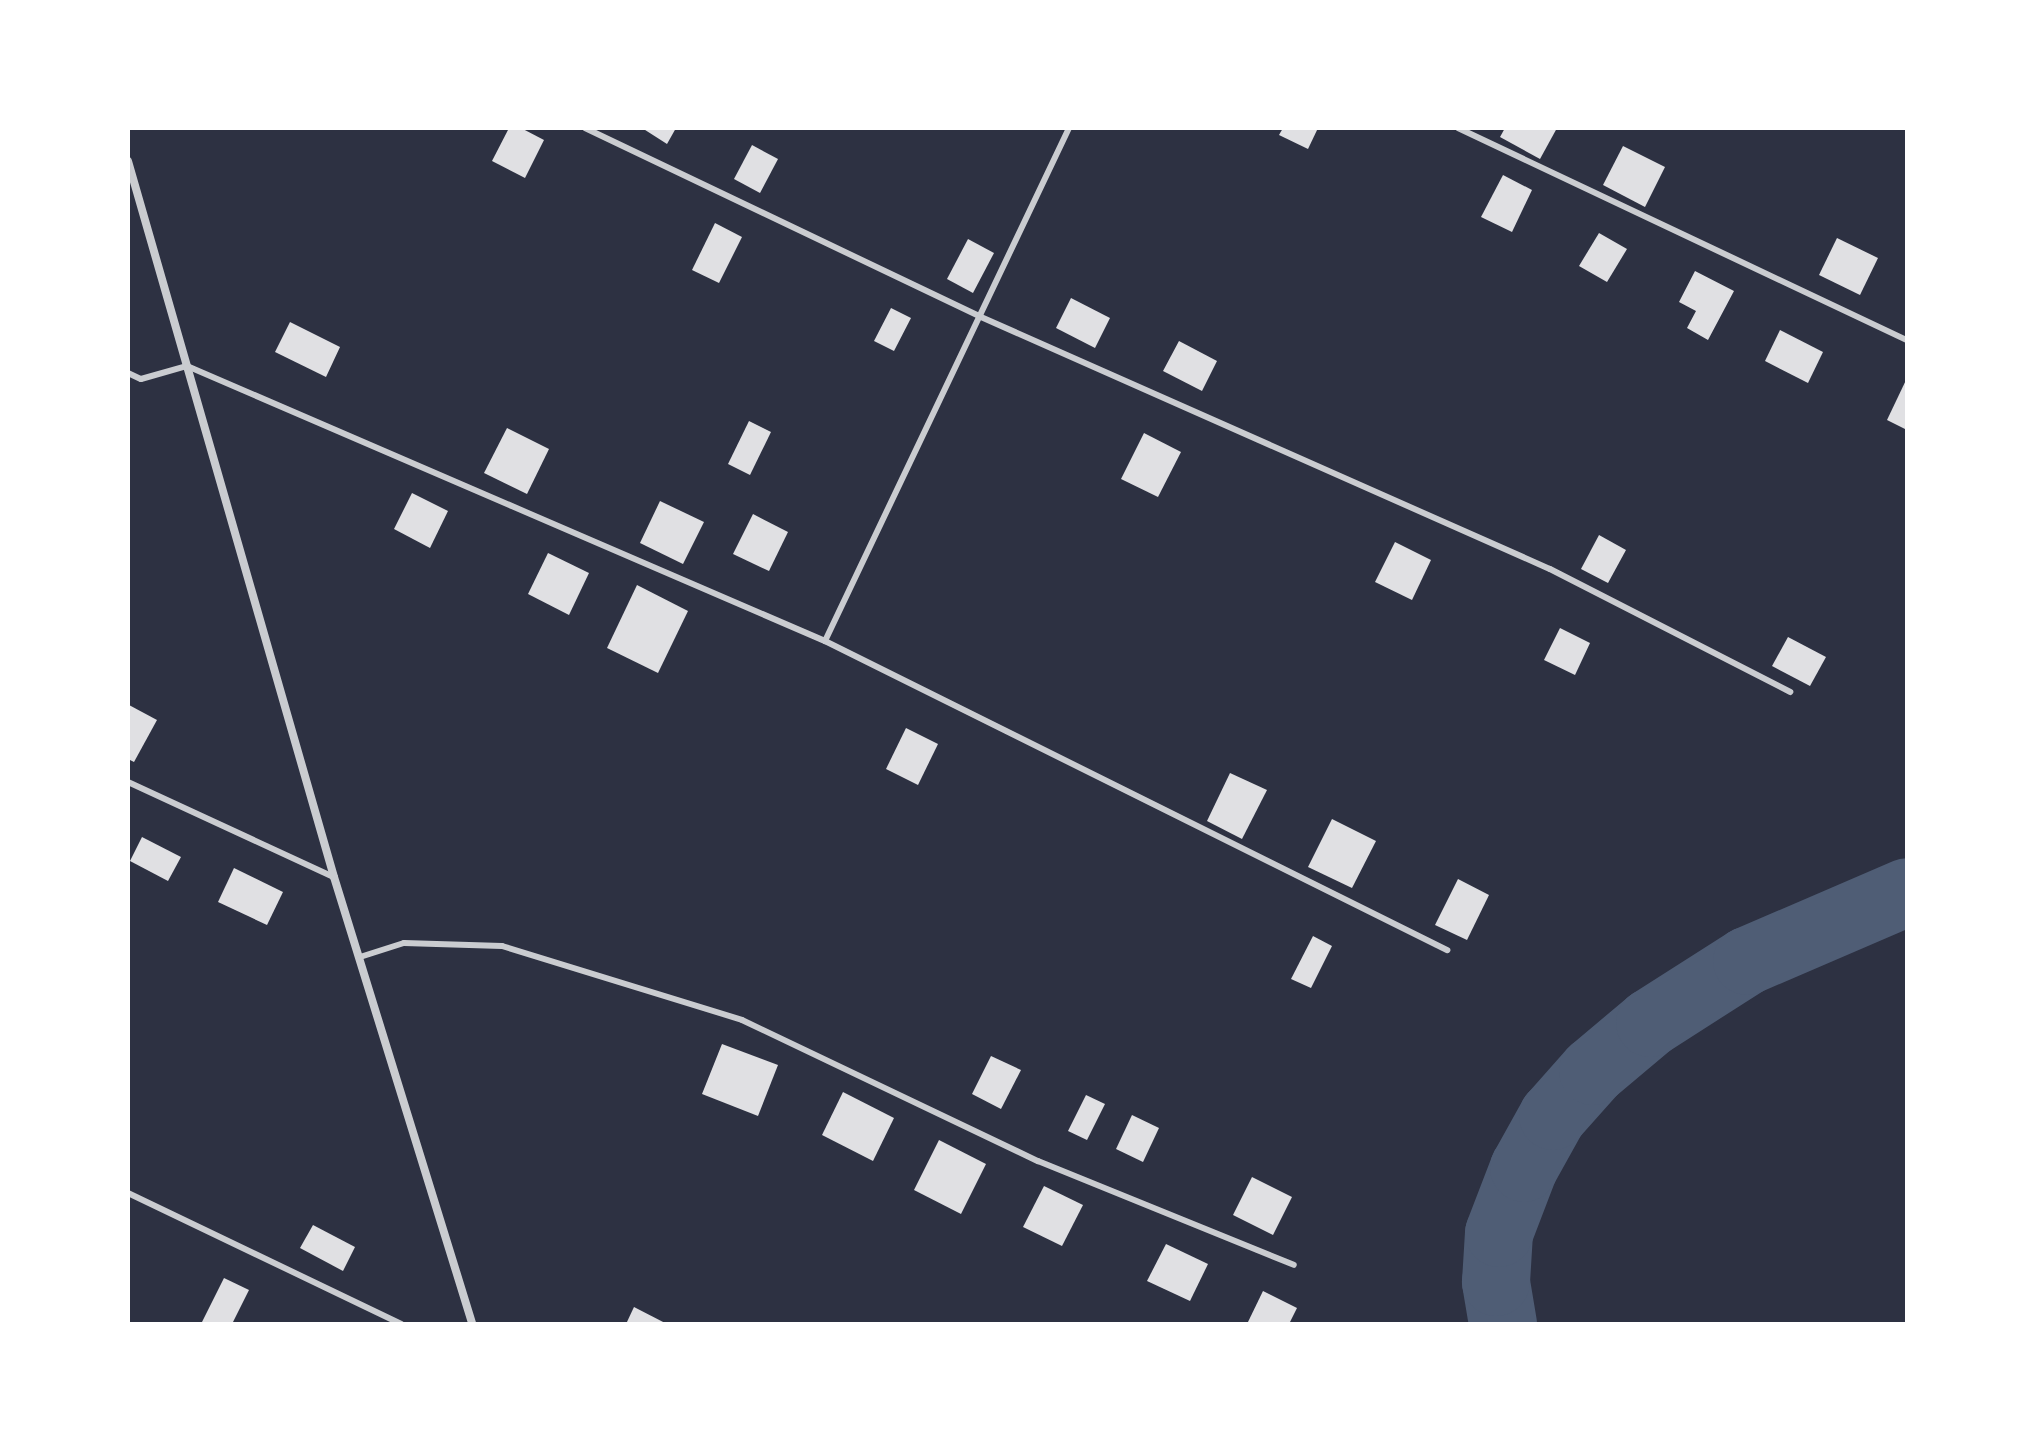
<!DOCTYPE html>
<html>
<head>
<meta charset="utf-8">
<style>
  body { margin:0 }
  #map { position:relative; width:2035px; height:1452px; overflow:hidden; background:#2d3142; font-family:Inter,sans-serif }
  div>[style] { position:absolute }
  .river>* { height:68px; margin:-34px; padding:0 34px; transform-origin:34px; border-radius:34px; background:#4f5d75 }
  .building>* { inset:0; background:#e0e0e3 }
  .service>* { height:6px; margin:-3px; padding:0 3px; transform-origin:3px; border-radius:3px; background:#caccd0 }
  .minor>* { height:8px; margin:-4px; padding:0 4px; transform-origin:4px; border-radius:4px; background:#caccd0 }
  span { translate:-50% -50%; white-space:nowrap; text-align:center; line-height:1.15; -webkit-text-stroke:6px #fff; paint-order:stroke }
  .frame { position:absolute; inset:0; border:130px solid #fff; pointer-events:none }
</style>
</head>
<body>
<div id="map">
  <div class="river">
    <div style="left:1503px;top:1324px;width:43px;rotate:-99.5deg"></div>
    <div style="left:1496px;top:1282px;width:49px;rotate:-86.5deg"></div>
    <div style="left:1499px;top:1233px;width:70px;rotate:-69deg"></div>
    <div style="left:1524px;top:1168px;width:60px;rotate:-60.9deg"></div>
    <div style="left:1553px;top:1116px;width:60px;rotate:-48.4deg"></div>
    <div style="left:1593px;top:1071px;width:75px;rotate:-40.1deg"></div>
    <div style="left:1650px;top:1023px;width:115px;rotate:-32.6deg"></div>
    <div style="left:1747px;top:961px;width:174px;rotate:-23.3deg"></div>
  </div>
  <div class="building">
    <div style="clip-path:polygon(509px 128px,521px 128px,544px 140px,525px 178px,492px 161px)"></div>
    <div style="clip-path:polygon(642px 128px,676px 128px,667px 144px)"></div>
    <div style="clip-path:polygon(1283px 128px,1318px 128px,1308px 149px,1279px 135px)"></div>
    <div style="clip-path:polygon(1505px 128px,1557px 128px,1540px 159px,1500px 137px)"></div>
    <div style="clip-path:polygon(752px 145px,778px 159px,760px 193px,734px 179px)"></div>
    <div style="clip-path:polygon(1623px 146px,1665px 167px,1645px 207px,1603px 185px)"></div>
    <div style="clip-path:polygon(1503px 175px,1532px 190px,1512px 232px,1481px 217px)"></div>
    <div style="clip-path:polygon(715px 223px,742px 237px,719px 283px,692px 270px)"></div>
    <div style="clip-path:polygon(1599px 233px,1627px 249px,1607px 282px,1579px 266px)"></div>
    <div style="clip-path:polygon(1837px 238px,1878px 258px,1860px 295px,1819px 275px)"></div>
    <div style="clip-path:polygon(968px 239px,994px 253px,973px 293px,947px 279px)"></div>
    <div style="clip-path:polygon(1695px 271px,1734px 291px,1708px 340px,1687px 328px,1696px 311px,1679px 302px)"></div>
    <div style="clip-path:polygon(1071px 298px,1110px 318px,1095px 348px,1056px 328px)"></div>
    <div style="clip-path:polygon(891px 308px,911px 318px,894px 351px,874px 341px)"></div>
    <div style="clip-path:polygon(290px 322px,340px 347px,326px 377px,275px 352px)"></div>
    <div style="clip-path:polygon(1780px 330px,1823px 352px,1808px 383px,1765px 361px)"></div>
    <div style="clip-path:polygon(1179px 341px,1217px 361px,1202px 391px,1163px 371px)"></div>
    <div style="clip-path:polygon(1907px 378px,1907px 430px,1887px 420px)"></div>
    <div style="clip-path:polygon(749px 421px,771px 432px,750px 475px,728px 464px)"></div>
    <div style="clip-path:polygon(507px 428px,549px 449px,527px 494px,484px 473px)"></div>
    <div style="clip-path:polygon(1144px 433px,1181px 452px,1158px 497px,1121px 479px)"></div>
    <div style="clip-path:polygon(412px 493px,448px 511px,430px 548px,394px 529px)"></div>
    <div style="clip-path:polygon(660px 501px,704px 522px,683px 564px,640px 543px)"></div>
    <div style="clip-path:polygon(753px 514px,788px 532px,769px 571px,733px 554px)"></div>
    <div style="clip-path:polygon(1599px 535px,1626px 550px,1608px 583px,1581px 569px)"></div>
    <div style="clip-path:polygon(1395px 542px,1431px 560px,1412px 600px,1375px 582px)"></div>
    <div style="clip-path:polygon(548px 553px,589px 573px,569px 615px,528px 594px)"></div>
    <div style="clip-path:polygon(637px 585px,688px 611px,658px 673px,607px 648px)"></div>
    <div style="clip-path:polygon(1560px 628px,1590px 643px,1575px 675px,1544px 660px)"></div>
    <div style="clip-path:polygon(1788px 637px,1826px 657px,1810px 686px,1772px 666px)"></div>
    <div style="clip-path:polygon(129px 705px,157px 720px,134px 762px,128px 759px)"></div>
    <div style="clip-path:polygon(906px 728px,938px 744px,918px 785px,886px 769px)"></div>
    <div style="clip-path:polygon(1230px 773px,1267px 790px,1242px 839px,1207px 821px)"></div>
    <div style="clip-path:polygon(1332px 819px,1376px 841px,1352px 888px,1308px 867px)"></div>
    <div style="clip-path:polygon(142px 837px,181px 857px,168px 881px,130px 861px)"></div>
    <div style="clip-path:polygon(234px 868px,283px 892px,267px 925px,218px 902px)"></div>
    <div style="clip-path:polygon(1458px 879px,1489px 895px,1467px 940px,1435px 925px)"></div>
    <div style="clip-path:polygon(1313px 936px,1332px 946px,1311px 988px,1291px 979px)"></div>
    <div style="clip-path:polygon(722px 1044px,778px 1065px,758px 1116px,702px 1094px)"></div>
    <div style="clip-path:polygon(991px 1056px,1021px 1070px,1001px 1109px,972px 1094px)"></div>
    <div style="clip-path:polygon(843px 1092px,894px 1118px,873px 1161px,822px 1135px)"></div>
    <div style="clip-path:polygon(1086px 1095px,1105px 1104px,1087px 1140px,1068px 1131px)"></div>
    <div style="clip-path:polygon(1132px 1115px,1159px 1128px,1143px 1162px,1116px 1149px)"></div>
    <div style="clip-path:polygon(939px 1140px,986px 1164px,961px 1214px,914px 1190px)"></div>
    <div style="clip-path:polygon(1252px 1177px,1292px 1197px,1273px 1235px,1233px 1215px)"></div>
    <div style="clip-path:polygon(1044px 1186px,1083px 1205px,1062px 1246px,1023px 1227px)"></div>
    <div style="clip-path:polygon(313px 1225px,355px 1247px,343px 1271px,300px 1248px)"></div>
    <div style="clip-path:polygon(1166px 1244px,1208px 1264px,1190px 1301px,1147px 1281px)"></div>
    <div style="clip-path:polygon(224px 1278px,249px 1290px,232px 1324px,201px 1324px)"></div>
    <div style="clip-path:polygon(1263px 1291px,1297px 1308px,1289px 1324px,1247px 1324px)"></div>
    <div style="clip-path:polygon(634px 1307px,667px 1324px,626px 1324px)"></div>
  </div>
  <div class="service">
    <div style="left:585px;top:128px;width:439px;rotate:25.5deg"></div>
    <div style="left:981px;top:317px;width:622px;rotate:23.89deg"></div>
    <div style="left:1550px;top:569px;width:270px;rotate:27.1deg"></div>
    <div style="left:1458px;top:128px;width:497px;rotate:25.3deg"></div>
    <div style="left:128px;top:373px;width:14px;rotate:25deg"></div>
    <div style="left:141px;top:379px;width:48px;rotate:-15.8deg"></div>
    <div style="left:187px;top:366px;width:695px;rotate:23.32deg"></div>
    <div style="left:825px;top:641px;width:695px;rotate:26.42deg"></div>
    <div style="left:825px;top:641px;width:568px;rotate:-64.56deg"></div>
    <div style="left:128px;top:782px;width:227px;rotate:24.8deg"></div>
    <div style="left:360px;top:957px;width:46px;rotate:-17.7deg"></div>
    <div style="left:404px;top:943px;width:98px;rotate:1.8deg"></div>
    <div style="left:502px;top:946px;width:251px;rotate:17.1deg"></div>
    <div style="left:742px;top:1020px;width:328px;rotate:25.5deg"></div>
    <div style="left:1038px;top:1161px;width:276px;rotate:22.1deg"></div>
    <div style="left:128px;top:1193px;width:303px;rotate:25.6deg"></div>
  </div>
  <div class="minor">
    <div style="left:128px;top:161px;width:745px;rotate:73.95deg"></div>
    <div style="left:334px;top:877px;width:468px;rotate:72.8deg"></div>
  </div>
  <div class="frame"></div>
</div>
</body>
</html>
